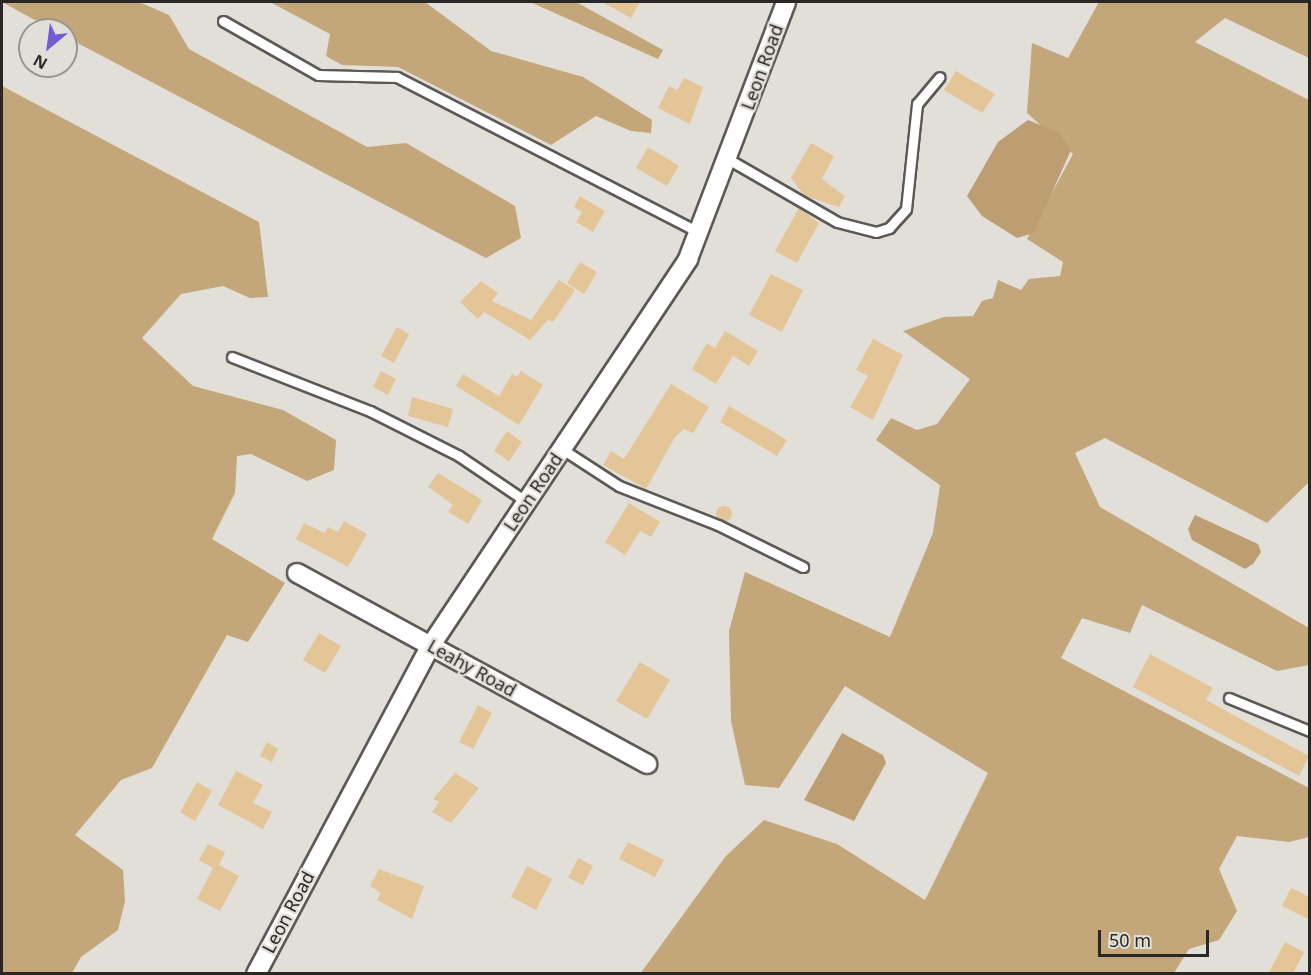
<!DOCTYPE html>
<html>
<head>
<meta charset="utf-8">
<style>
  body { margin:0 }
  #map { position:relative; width:1311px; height:975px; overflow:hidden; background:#e2dfd9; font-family:"Noto Sans",sans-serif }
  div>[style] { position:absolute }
  .forest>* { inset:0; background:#c3a679 }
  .water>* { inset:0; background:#bc9e72 }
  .building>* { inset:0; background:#e3c597 }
  .round { border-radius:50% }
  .roads { filter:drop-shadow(2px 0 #5c5955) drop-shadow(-2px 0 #5c5955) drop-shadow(0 2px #5c5955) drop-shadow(0 -2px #5c5955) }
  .lane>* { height:9px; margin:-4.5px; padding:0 4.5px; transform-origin:4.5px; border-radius:4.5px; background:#fff }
  .street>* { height:18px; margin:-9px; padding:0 9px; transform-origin:9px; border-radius:9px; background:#fff }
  span { translate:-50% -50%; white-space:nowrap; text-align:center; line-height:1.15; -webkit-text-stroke:4.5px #e2dfd9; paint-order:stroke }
  .street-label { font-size:18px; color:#2a2826 }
  .frame { position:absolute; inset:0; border:3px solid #2a2826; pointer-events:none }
  .north { position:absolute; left:18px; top:18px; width:60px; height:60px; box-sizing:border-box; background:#e2dfd9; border:2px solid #989691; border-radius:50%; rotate:209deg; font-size:16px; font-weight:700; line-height:24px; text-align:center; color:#2a2826 }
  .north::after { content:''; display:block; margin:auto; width:21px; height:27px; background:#735cd6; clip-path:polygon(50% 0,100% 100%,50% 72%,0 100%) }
  .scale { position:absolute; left:1098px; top:930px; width:111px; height:27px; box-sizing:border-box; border:3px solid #2a2826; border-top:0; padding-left:8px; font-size:18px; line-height:21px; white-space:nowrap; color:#2a2826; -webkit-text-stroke:4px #e2dfd9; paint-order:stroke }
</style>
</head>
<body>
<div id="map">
  <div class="forest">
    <div style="clip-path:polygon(2px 2px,139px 2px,169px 15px,189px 49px,367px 147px,406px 143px,515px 206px,521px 238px,486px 258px,66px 37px,66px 30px,53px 30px)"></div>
    <div style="clip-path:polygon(270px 2px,425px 2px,491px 51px,583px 77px,652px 120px,651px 133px,631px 131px,596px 116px,551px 145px,398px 67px,342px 65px,326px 56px,330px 34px)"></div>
    <div style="clip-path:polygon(530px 2px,576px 2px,663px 50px,658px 59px)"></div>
    <div style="clip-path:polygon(1099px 2px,1309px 2px,1309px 58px,1225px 18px,1195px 42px,1309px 100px,1309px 482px,1267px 523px,1105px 438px,1075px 453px,1100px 507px,1309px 628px,1309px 665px,1277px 671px,1142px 605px,1130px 633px,1082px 618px,1061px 658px,1309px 788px,1309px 837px,1289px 842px,1237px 836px,1219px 869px,1237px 911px,1219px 940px,1189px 949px,1174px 973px,640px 974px,725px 857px,764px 820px,837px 844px,925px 900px,988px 773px,845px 686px,779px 788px,745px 785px,731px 721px,729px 631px,745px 572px,890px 637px,933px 533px,940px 485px,876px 440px,891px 418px,917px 430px,937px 424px,970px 379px,903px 331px,944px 317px,973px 316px,982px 301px,993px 298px,998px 280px,1021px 290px,1029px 279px,1060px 276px,1063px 262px,1027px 239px,1073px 154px,1027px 113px,1032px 43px,1068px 58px)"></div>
    <div style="clip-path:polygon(2px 86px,259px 222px,268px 297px,250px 298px,223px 286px,181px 294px,142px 338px,193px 386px,283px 410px,336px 440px,334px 470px,307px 481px,251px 454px,237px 456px,235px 493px,212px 539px,285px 583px,248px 642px,227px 635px,152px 768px,121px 780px,75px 835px,123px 870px,125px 901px,118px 930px,81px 957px,72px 973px,2px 973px)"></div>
  </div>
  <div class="water">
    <div style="clip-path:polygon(1028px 120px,1058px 132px,1071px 150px,1034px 233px,1017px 238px,982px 216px,967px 196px,998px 142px)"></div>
    <div style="clip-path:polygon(1195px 515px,1258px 544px,1261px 552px,1253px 564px,1245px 569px,1192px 540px,1188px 529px)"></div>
    <div style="clip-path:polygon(842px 733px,883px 755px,886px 763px,854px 821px,804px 800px)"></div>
  </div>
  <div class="building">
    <div style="clip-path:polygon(602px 2px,640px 2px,631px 18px)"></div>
    <div style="clip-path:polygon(956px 71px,995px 94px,982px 113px,944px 90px)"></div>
    <div style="clip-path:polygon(684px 78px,703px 87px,690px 124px,658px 108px,669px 86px,677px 90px)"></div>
    <div style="clip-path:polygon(811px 143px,834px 156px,822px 179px,845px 196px,839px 207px,805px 196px,791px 178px)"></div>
    <div style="clip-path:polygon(648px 147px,679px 166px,667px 186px,636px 168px)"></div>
    <div style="clip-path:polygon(580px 196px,605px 211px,593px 232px,576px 222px,582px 212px,574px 207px)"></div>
    <div style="clip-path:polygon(799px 208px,819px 223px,797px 263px,775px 251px)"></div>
    <div style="clip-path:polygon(580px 262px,597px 272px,584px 294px,567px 283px)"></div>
    <div style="clip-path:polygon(771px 274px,803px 290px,782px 332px,749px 315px)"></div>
    <div style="clip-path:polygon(559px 280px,575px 290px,553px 322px,548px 320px,530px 340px,484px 312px,478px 319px,460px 302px,481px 281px,498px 293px,492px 301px,531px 320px)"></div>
    <div style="clip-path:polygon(397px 327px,409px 334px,394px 363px,381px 356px)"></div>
    <div style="clip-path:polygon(725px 331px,758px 351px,749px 366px,733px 356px,716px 384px,692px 369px,707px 343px,715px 348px)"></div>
    <div style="clip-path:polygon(873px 339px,903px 355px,873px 420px,850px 407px,868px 376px,856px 370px)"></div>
    <div style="clip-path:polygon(381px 371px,396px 379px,388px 395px,373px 387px)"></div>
    <div style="clip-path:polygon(521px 371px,543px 385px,519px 425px,456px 386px,463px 374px,499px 396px,512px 374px,517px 377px)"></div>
    <div style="clip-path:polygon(671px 384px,709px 407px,693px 433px,684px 429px,675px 437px,646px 489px,603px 465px,611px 451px,624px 459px)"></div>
    <div style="clip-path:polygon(412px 397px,453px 409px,448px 427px,408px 416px)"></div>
    <div style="clip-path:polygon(729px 406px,787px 440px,777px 456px,720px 422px)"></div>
    <div style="clip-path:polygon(507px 431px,522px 442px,509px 461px,494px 451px)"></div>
    <div style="clip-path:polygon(438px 473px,482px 500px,468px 524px,448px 512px,453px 505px,428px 487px)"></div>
    <div style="clip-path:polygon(629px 503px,660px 522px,651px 537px,640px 531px,625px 555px,605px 542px)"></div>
    <div class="round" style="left:716px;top:506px;width:16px;height:16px"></div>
    <div style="clip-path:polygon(344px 521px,367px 534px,348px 567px,296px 539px,304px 523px,325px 533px,328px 527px,338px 532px)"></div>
    <div style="clip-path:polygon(319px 633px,341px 646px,325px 673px,303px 660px)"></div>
    <div style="clip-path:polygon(1150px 654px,1213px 688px,1206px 700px,1309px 756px,1299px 776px,1133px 687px)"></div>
    <div style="clip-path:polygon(640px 662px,670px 680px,647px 719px,616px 701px)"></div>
    <div style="clip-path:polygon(478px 705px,492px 713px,473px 749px,459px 742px)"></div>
    <div style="clip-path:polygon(267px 742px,278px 749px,272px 762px,260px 756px)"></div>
    <div style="clip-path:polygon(236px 771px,263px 785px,253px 803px,272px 812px,263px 829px,218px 805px)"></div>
    <div style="clip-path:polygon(455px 773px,479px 788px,451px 823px,432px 812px,439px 802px,433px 799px)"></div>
    <div style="clip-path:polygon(197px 782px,212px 791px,195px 821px,180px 812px)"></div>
    <div style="clip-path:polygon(628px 842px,664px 860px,655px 877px,619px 859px)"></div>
    <div style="clip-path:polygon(208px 844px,225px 852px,219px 865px,239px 876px,220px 911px,197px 899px,213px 868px,199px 860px)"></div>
    <div style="clip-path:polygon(578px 858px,593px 866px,583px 885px,568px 878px)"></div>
    <div style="clip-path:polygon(527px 866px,552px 879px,536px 910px,511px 897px)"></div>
    <div style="clip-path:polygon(379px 869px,424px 886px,412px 919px,377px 900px,381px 893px,370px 886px)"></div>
    <div style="clip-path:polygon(1291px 888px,1310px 897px,1310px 920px,1282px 906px)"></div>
    <div style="clip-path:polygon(1285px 942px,1304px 952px,1293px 974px,1268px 974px)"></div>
  </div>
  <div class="roads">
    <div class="lane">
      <div style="left:223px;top:21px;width:109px;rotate:29.6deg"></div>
      <div style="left:318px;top:75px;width:79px;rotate:1.5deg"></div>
      <div style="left:397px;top:77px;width:341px;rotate:27.2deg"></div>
      <div style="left:728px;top:159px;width:126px;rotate:30deg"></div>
      <div style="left:837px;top:222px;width:40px;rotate:14.4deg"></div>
      <div style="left:876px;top:232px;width:14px;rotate:-17deg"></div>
      <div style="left:889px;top:228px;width:25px;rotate:-48deg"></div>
      <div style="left:906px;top:209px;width:106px;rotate:-84deg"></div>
      <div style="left:917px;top:104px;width:35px;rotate:-50deg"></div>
      <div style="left:232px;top:357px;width:148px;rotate:21.4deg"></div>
      <div style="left:370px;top:411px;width:100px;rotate:26.8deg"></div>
      <div style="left:459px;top:456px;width:82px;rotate:34.1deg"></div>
      <div style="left:562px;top:449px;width:68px;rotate:33deg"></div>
      <div style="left:619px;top:486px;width:106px;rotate:21.5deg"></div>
      <div style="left:718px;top:525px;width:95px;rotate:26.3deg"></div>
      <div style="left:1229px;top:698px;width:87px;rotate:22.2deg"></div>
    </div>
    <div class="street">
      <div style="left:297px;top:573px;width:399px;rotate:28.6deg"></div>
      <div style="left:256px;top:974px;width:373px;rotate:-62deg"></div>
      <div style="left:431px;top:645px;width:464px;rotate:-56.3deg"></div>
      <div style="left:688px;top:259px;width:275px;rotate:-69.1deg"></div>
    </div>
  </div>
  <div class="street-label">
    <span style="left:762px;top:67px;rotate:-70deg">Leon Road</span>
    <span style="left:533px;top:492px;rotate:-56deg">Leon Road</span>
    <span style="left:472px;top:668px;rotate:29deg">Leahy Road</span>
    <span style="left:288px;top:912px;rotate:-62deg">Leon Road</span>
  </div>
  <div class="frame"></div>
  <div class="north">N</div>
  <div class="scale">50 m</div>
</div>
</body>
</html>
